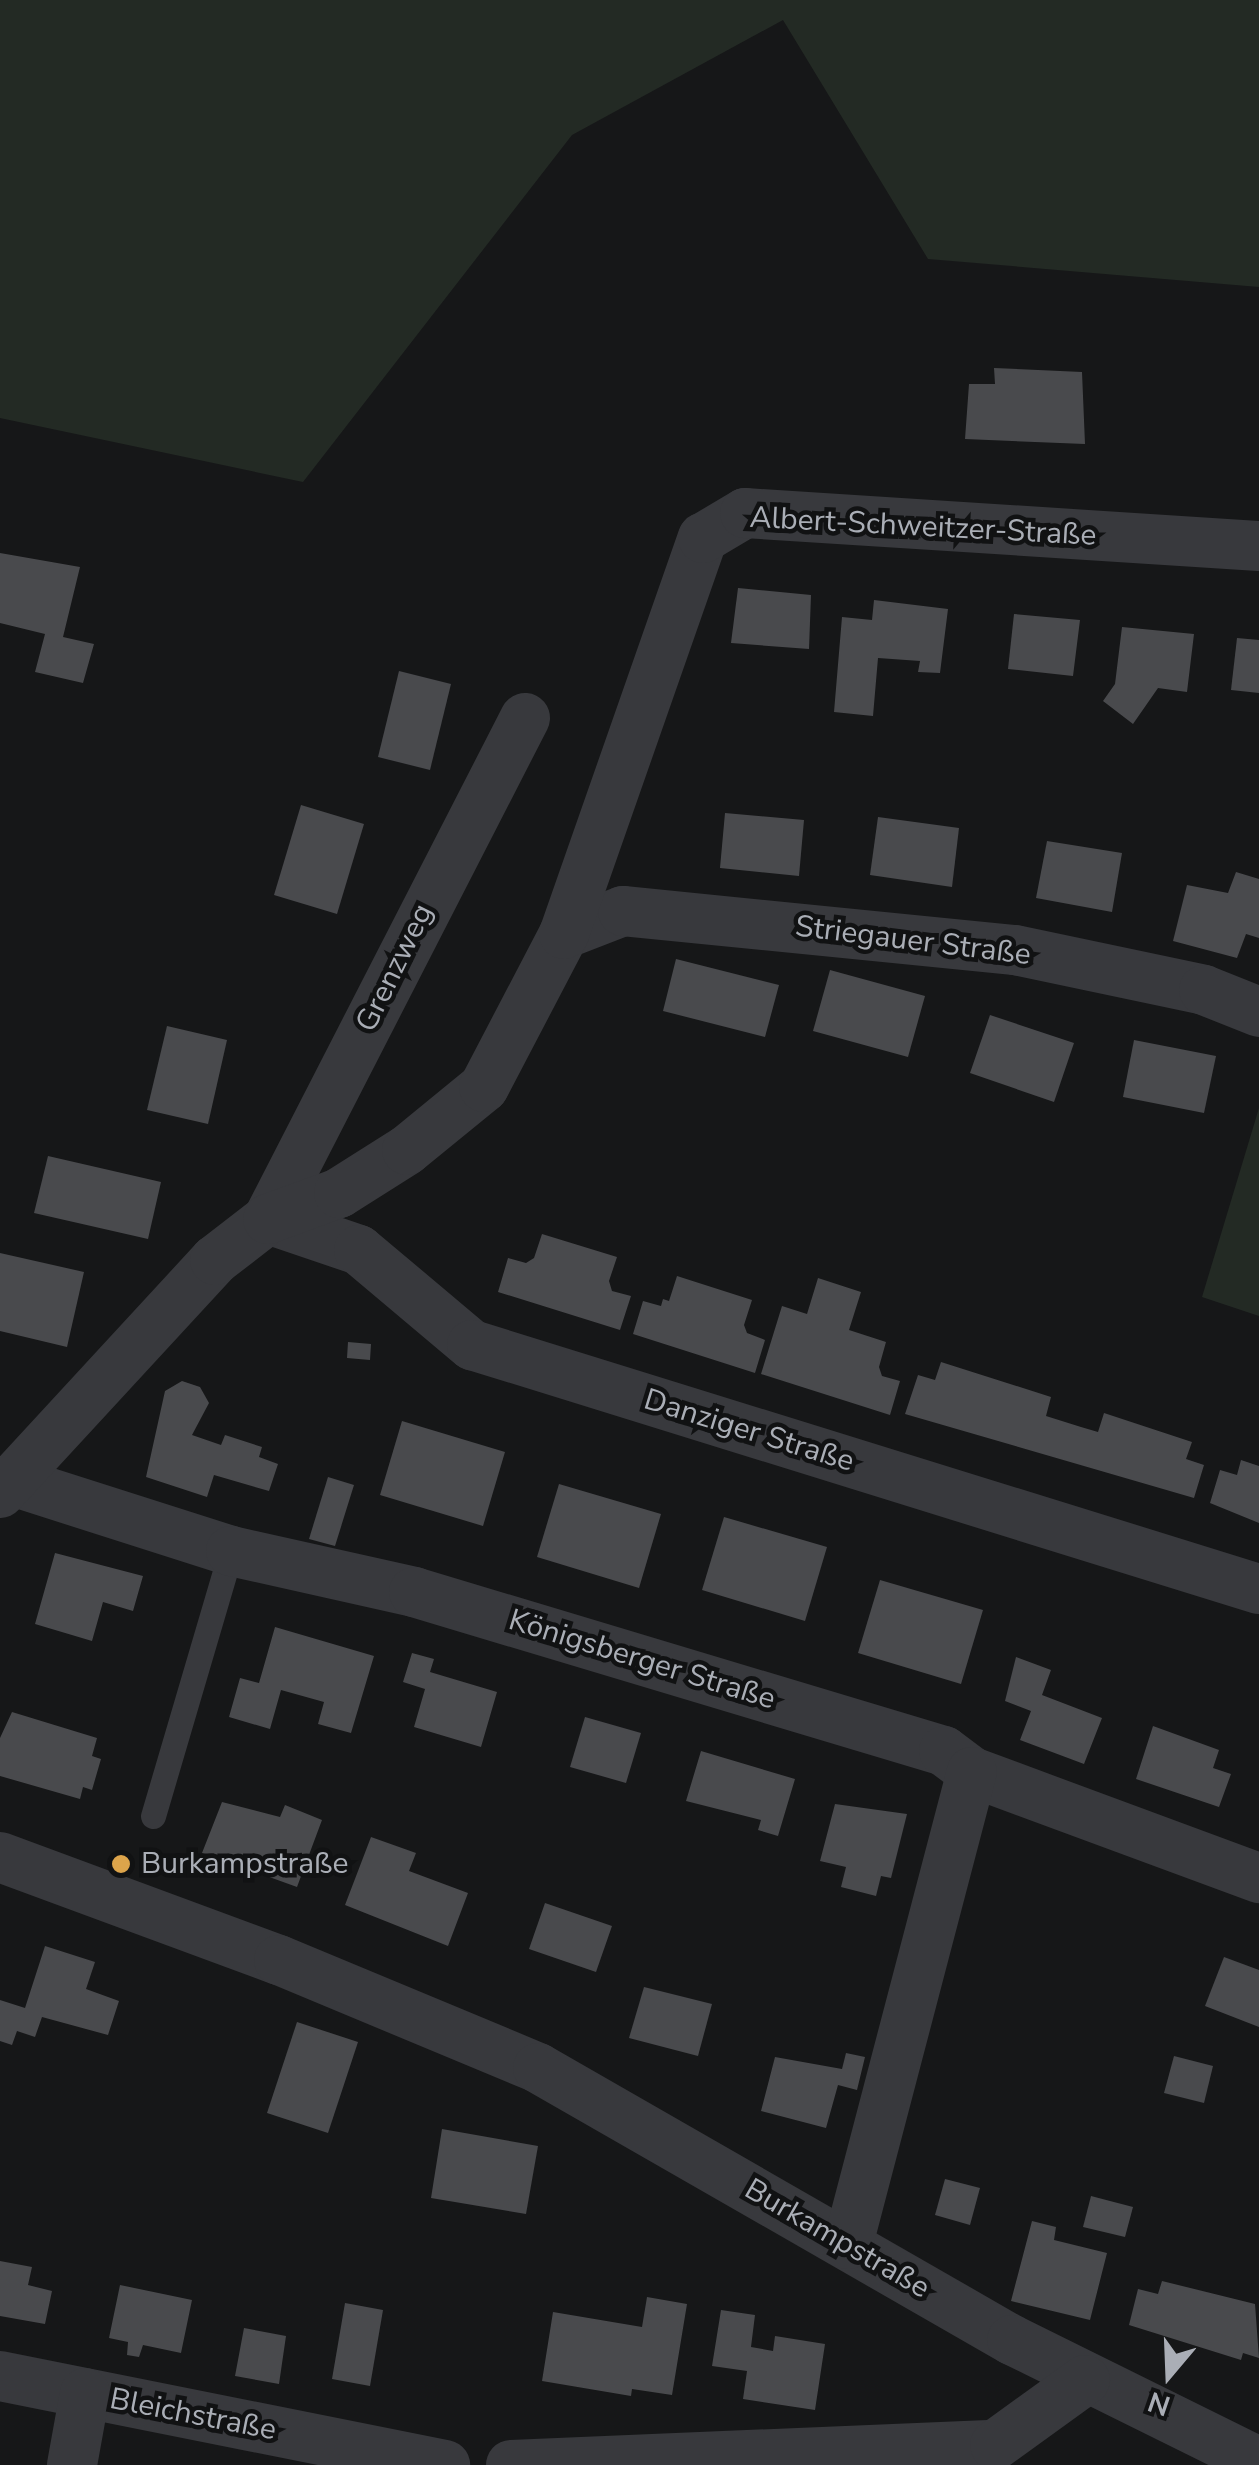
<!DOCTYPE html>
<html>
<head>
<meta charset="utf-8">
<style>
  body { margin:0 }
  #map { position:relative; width:1259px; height:2465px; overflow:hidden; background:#161718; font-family:"Nunito Sans",sans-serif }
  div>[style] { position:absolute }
  .green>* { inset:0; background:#232a24 }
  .building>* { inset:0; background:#494a4d }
  .service>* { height:25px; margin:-12.5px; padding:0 12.5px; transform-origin:12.5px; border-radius:12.5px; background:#38393d }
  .minor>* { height:50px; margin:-25px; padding:0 25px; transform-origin:25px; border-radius:25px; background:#38393d }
  .dots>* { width:28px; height:28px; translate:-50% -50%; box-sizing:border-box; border:5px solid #111213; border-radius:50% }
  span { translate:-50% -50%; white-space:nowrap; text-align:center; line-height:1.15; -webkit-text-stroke:9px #111213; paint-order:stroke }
  .street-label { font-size:30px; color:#aaaeb6 }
  .poi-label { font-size:30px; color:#aaaeb6 }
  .left { translate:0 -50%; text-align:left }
  .north { position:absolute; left:1119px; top:2325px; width:100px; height:100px; -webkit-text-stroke:8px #111213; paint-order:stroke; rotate:199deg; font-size:28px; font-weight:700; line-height:40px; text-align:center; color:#aaaeb6 }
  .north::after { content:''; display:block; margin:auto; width:35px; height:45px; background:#aaaeb6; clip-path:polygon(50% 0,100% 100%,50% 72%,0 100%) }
</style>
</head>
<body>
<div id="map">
  <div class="green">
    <div style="clip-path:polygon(0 0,1259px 0,1259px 287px,928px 259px,783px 20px,572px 135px,303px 482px,0 418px)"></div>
    <div style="clip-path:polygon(1259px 1108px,1259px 1316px,1202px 1297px)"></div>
  </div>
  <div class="building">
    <div style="clip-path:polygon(994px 368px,1082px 372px,1085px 444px,965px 439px,969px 384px,995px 384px)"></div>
    <div style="clip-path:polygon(0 553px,80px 567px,63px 637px,94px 644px,83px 683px,35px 672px,45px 634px,0 623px)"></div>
    <div style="clip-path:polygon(738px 588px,811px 595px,809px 649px,731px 643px)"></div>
    <div style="clip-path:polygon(874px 600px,948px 609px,940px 673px,918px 672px,920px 661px,878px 658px,873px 716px,834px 712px,842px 617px,872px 620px)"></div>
    <div style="clip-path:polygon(1014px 614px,1080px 620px,1073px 676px,1008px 669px)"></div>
    <div style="clip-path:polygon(1122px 627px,1194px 634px,1187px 692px,1158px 688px,1133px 724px,1103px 701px,1115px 684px)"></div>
    <div style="clip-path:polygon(1237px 638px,1259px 640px,1259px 693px,1231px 690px)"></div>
    <div style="clip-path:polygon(399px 671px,451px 684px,430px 770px,378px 757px)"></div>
    <div style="clip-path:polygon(301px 805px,364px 824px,337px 914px,274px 895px)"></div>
    <div style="clip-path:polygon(725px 813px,804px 820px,799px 876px,720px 868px)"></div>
    <div style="clip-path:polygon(878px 817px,959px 828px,952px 887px,870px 875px)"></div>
    <div style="clip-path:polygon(1047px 841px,1122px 853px,1112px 912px,1036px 898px)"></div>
    <div style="clip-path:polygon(1236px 872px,1259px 879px,1259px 938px,1246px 934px,1237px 958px,1173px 941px,1187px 885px,1228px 893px)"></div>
    <div style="clip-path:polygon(676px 959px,779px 985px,765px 1037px,663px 1011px)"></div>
    <div style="clip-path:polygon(830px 970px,925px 996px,908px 1057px,813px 1031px)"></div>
    <div style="clip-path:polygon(990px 1015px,1074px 1043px,1054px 1102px,970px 1073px)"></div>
    <div style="clip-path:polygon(167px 1026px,227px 1040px,208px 1124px,147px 1110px)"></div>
    <div style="clip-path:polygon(1134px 1040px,1216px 1056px,1204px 1113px,1123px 1097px)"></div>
    <div style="clip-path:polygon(48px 1156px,161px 1182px,148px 1239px,34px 1213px)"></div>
    <div style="clip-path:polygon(542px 1234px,617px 1257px,609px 1281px,612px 1291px,631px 1296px,620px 1330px,498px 1292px,508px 1258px,526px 1263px,534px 1258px)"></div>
    <div style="clip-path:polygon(0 1253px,84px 1272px,67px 1347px,0 1331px)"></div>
    <div style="clip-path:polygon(677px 1276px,752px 1300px,744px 1325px,747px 1333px,765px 1340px,755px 1373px,633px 1334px,643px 1301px,661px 1306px,663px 1299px,669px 1301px)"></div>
    <div style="clip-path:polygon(818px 1278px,861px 1292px,849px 1330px,886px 1342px,879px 1367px,882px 1376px,900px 1381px,890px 1415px,761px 1374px,782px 1306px,807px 1314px)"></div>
    <div style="clip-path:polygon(348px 1342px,371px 1344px,370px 1360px,347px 1358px)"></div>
    <div style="clip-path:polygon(941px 1362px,1051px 1397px,1046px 1416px,1081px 1427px,1098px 1432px,1104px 1413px,1192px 1442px,1186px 1459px,1204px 1465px,1194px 1498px,905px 1414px,918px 1375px,935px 1380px)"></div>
    <div style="clip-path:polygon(182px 1381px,200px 1387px,209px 1403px,192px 1435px,221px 1445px,225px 1435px,262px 1447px,259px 1457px,278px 1464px,269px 1491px,214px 1475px,207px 1497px,146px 1477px,165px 1391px)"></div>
    <div style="clip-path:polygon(402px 1421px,505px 1452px,483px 1526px,380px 1495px)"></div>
    <div style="clip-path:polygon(1241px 1460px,1259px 1466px,1259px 1523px,1210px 1503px,1220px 1470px,1237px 1475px)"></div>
    <div style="clip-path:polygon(328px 1477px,354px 1485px,335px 1546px,309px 1539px)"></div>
    <div style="clip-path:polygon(559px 1484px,661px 1514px,639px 1588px,537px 1557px)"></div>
    <div style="clip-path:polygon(724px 1517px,827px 1547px,805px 1621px,702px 1590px)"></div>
    <div style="clip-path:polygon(55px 1553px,143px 1576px,133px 1611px,103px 1602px,92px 1641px,35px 1624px)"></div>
    <div style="clip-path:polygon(880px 1580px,983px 1610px,961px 1684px,858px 1653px)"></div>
    <div style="clip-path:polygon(275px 1627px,374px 1656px,351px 1733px,318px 1724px,324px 1702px,281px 1690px,270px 1729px,229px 1717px,240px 1678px,259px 1683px)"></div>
    <div style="clip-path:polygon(412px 1653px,434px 1659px,430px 1672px,497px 1692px,481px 1747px,414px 1727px,425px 1689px,403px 1682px)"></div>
    <div style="clip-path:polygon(1016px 1657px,1051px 1670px,1042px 1695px,1102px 1718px,1084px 1764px,1020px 1740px,1031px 1711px,1005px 1701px)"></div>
    <div style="clip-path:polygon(12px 1712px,97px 1738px,92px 1756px,101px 1759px,92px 1790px,83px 1787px,80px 1799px,0 1776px,0 1738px)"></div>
    <div style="clip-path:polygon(585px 1717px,641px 1733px,626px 1783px,570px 1767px)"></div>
    <div style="clip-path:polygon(1153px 1726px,1219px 1750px,1213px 1768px,1231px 1774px,1219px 1807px,1136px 1779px)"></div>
    <div style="clip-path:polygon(701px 1751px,795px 1779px,778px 1836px,758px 1830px,761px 1820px,686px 1801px)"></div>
    <div style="clip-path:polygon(222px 1802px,280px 1817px,285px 1805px,322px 1820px,297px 1887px,202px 1853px)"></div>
    <div style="clip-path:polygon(835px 1804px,907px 1814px,891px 1878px,881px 1876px,876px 1896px,841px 1887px,846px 1867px,820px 1861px)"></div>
    <div style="clip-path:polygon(371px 1837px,416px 1853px,409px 1871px,468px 1893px,448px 1946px,345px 1905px)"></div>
    <div style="clip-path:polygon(545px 1903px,612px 1926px,596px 1972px,529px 1949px)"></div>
    <div style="clip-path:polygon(45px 1946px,95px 1962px,86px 1989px,119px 2001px,108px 2035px,42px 2017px,35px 2037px,17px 2031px,12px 2045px,0 2041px,0 2000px,25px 2008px)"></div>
    <div style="clip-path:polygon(1224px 1957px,1259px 1970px,1259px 2027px,1205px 2006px)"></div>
    <div style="clip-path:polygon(644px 1987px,712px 2004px,698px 2056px,629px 2038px)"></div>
    <div style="clip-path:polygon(297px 2022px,358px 2042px,328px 2133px,267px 2113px)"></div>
    <div style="clip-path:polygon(846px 2053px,865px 2057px,857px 2090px,838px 2085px,826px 2128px,761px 2111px,775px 2057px,842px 2069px)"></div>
    <div style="clip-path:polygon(1174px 2056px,1213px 2066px,1204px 2103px,1164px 2093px)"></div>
    <div style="clip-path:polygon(442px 2129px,538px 2146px,526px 2214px,431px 2198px)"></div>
    <div style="clip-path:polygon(945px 2179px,980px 2188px,970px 2225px,935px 2215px)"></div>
    <div style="clip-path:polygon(1091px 2196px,1133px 2207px,1125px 2237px,1083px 2227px)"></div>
    <div style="clip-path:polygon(1032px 2221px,1056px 2227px,1054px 2240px,1107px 2253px,1090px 2320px,1011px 2301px)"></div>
    <div style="clip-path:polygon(0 2261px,32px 2267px,28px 2285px,52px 2291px,45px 2324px,0 2316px)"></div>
    <div style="clip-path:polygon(1162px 2281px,1255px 2304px,1259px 2358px,1243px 2353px,1241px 2360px,1129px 2325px,1138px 2289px,1158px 2294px)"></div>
    <div style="clip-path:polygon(120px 2285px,192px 2300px,181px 2353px,143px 2345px,139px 2357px,127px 2355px,128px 2342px,109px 2338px)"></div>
    <div style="clip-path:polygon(647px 2297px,687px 2304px,672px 2395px,632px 2389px,631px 2396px,542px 2381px,553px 2312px,642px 2327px)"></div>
    <div style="clip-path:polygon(345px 2303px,383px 2310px,370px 2386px,332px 2379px)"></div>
    <div style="clip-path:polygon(721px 2310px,755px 2315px,751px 2347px,773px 2351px,775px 2336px,825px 2344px,815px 2410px,743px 2399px,747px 2371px,712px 2366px)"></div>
    <div style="clip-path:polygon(244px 2328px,286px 2336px,279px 2384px,235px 2376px)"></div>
  </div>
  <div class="service">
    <div style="left:153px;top:1816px;width:276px;rotate:-73.6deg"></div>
  </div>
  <div class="minor">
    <div style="left:525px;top:718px;width:563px;rotate:117.16deg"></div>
    <div style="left:268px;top:1219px;width:96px;rotate:18.8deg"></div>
    <div style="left:359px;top:1250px;width:148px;rotate:40.1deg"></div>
    <div style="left:472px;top:1345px;width:824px;rotate:17.23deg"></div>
    <div style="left:564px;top:934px;width:63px;rotate:-21.3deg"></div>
    <div style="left:623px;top:911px;width:394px;rotate:5.7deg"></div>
    <div style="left:1015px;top:950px;width:193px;rotate:11.9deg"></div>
    <div style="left:1204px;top:990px;width:59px;rotate:21.8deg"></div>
    <div style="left:12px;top:1481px;width:230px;rotate:17.7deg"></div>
    <div style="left:231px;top:1551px;width:188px;rotate:12.6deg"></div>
    <div style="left:414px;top:1592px;width:553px;rotate:16.7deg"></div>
    <div style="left:944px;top:1751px;width:35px;rotate:37deg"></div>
    <div style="left:972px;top:1772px;width:306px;rotate:20.3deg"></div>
    <div style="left:0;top:1493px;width:317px;rotate:-47.3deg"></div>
    <div style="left:215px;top:1260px;width:67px;rotate:-37.7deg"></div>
    <div style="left:268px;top:1219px;width:76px;rotate:-20.1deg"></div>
    <div style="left:339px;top:1193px;width:80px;rotate:-32.3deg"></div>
    <div style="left:407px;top:1150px;width:99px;rotate:-39.3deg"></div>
    <div style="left:484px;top:1087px;width:173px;rotate:-62.4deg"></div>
    <div style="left:564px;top:934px;width:420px;rotate:-70.7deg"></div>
    <div style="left:703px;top:538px;width:49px;rotate:-30.8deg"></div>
    <div style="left:745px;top:513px;width:515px;rotate:3.67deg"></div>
    <div style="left:0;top:1857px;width:297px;rotate:20.3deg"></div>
    <div style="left:279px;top:1960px;width:281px;rotate:22.6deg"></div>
    <div style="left:538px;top:2068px;width:546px;rotate:29.85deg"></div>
    <div style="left:1012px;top:2340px;width:275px;rotate:26.3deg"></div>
    <div style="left:848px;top:2244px;width:488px;rotate:-75.3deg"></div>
    <div style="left:0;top:2376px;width:454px;rotate:11.3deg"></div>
    <div style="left:72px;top:2465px;width:73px;rotate:-79.8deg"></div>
    <div style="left:511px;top:2465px;width:484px;rotate:-2.4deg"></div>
    <div style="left:995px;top:2445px;width:111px;rotate:-35.8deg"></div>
  </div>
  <div class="dots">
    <div style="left:121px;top:1864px;background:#dca44b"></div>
  </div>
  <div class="street-label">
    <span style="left:923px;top:527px;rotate:3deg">Albert-Schweitzer-Straße</span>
    <span style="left:913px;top:941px;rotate:7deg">Striegauer Straße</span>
    <span style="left:395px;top:968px;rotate:-64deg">Grenzweg</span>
    <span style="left:749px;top:1431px;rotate:17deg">Danziger Straße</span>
    <span style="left:642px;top:1660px;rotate:17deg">Königsberger Straße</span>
    <span style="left:837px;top:2239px;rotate:30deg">Burkampstraße</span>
    <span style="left:193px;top:2415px;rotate:11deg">Bleichstraße</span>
  </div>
  <div class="poi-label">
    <span class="left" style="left:141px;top:1864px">Burkampstraße</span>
  </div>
  <div class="north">N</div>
</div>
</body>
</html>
